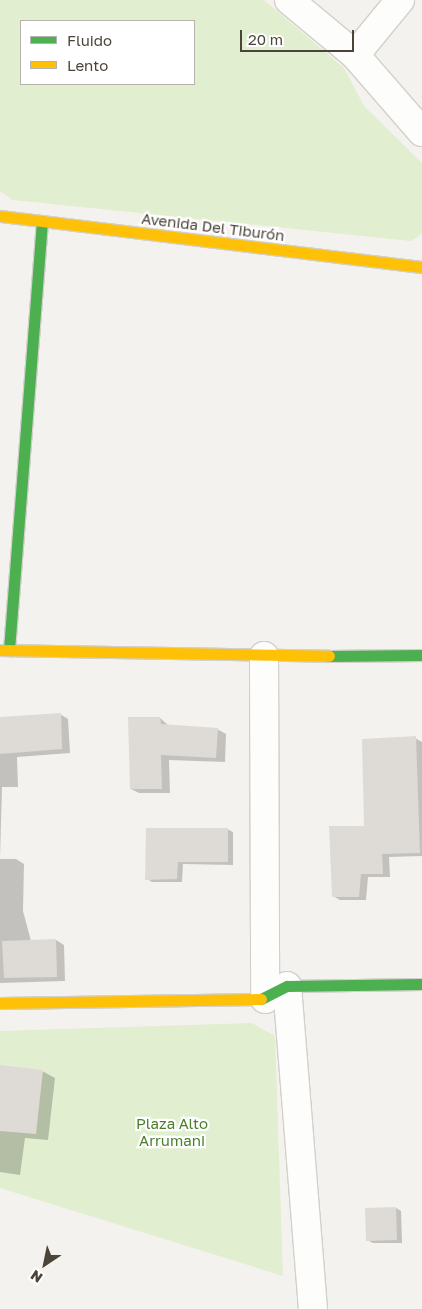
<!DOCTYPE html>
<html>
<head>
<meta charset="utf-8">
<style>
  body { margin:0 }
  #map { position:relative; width:422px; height:1309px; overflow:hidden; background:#f4f2ee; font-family:"Golos Text",sans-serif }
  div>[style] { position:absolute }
  .green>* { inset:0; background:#e1eecf }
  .shadow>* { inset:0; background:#0003 }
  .building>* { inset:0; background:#dedbd6 }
  .roads { filter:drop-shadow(1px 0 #d2d0cb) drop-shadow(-1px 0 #d2d0cb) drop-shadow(0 1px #d2d0cb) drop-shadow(0 -1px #d2d0cb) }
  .street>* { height:28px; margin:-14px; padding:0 14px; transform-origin:14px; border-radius:14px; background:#fdfdfc }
  .fast>* { height:11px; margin:-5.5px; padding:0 5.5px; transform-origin:5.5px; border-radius:5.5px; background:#4caf50 }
  .slow>* { height:11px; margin:-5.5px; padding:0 5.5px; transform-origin:5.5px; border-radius:5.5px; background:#ffc107 }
  span { translate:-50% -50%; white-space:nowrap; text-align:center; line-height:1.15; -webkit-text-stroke:4.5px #fff; paint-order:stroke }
  .street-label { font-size:15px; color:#4b4439 }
  .park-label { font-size:15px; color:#4a7f2a }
  .legend { position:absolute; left:20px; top:20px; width:175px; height:65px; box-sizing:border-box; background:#fff; border:1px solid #b7b4b0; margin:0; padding:6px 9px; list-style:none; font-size:15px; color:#4b4439 }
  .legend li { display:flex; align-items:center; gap:10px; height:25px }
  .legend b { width:25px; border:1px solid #b7b4b0 }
  .north { position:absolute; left:20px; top:1239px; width:50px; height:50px; -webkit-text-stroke:4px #fff; paint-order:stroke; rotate:214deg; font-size:14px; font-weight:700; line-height:20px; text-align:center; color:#4b4439 }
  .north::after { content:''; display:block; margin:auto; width:18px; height:22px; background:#4b4439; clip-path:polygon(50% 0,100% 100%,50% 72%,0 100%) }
  .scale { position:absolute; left:240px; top:30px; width:114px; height:22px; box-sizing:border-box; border:2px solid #4b4439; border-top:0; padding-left:6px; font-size:15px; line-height:18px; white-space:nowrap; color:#4b4439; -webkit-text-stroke:4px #fff; paint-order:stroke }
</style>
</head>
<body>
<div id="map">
  <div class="green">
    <div style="clip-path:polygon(evenodd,0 0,264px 0,344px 68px,364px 106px,422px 163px,422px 234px,411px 241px,13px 200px,0 191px,0 0,21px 21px,194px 21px,194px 84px,21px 84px,21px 21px)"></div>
    <div style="clip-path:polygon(252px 1023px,275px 1036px,283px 1276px,0 1188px,0 1031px)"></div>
  </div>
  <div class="shadow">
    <div style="clip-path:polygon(60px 714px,68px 719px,70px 753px,17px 757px,18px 787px,2px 787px,0 859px,16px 859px,24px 864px,23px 911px,31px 941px,56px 940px,64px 945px,65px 981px,0 983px,0 718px)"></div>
    <div style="clip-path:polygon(129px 718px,160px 718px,169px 726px,217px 729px,226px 734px,225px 762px,169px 760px,170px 793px,139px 793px,131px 789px)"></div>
    <div style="clip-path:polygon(415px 738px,422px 742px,422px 856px,389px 857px,390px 877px,368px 877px,366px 900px,340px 900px,333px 896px,365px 827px)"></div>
    <div style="clip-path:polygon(227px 829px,233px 832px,233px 865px,183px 864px,182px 882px,152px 882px,147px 879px)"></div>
    <div style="clip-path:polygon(0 1066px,42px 1071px,55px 1078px,48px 1140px,25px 1138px,20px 1175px,0 1172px)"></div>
    <div style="clip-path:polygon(396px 1208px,401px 1211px,402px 1243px,373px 1243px,367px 1240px)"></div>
  </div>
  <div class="building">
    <div style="clip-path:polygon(61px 713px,62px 749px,0 754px,0 717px)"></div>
    <div style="clip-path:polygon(128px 717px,160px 717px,161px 724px,218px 728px,216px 758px,161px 755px,162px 789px,130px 789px)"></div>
    <div style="clip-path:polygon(416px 736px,420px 853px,382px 854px,383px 874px,361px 874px,359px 897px,332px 897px,329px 826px,364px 826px,362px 739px)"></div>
    <div style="clip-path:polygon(146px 828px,228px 828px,228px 862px,178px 862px,177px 879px,145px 880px)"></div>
    <div style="clip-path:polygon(56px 939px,57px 977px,4px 978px,2px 941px)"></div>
    <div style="clip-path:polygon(0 1065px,43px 1070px,36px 1134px,0 1131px)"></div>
    <div style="clip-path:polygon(396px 1207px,397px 1240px,366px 1241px,365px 1208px)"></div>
  </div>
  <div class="roads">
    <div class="street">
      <div style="left:289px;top:0;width:86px;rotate:39.8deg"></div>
      <div style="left:355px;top:55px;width:102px;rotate:49deg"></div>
      <div style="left:355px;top:55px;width:71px;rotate:-50.7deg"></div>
      <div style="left:264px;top:656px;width:343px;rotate:89.8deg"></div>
      <div style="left:287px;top:986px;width:324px;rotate:85.4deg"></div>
    </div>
    <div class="fast">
      <div style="left:9px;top:650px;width:430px;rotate:-85.6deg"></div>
      <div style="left:329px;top:656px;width:93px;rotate:-0.6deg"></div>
      <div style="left:261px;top:999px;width:29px;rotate:-27deg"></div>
      <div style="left:287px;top:986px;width:135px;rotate:-0.8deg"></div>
    </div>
    <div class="slow">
      <div style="left:0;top:216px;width:425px;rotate:6.9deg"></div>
      <div style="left:0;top:650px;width:329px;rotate:1deg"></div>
      <div style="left:0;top:1003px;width:261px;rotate:-0.9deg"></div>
    </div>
  </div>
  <div class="street-label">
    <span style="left:213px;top:227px;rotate:7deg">Avenida Del Tiburón</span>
  </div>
  <div class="park-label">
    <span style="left:172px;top:1132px">Plaza Alto<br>Arrumani</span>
  </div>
  <ul class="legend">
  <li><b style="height:6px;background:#4caf50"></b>Fluido</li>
  <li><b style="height:6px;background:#ffc107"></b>Lento</li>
  </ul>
  <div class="north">N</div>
  <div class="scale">20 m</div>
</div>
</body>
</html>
